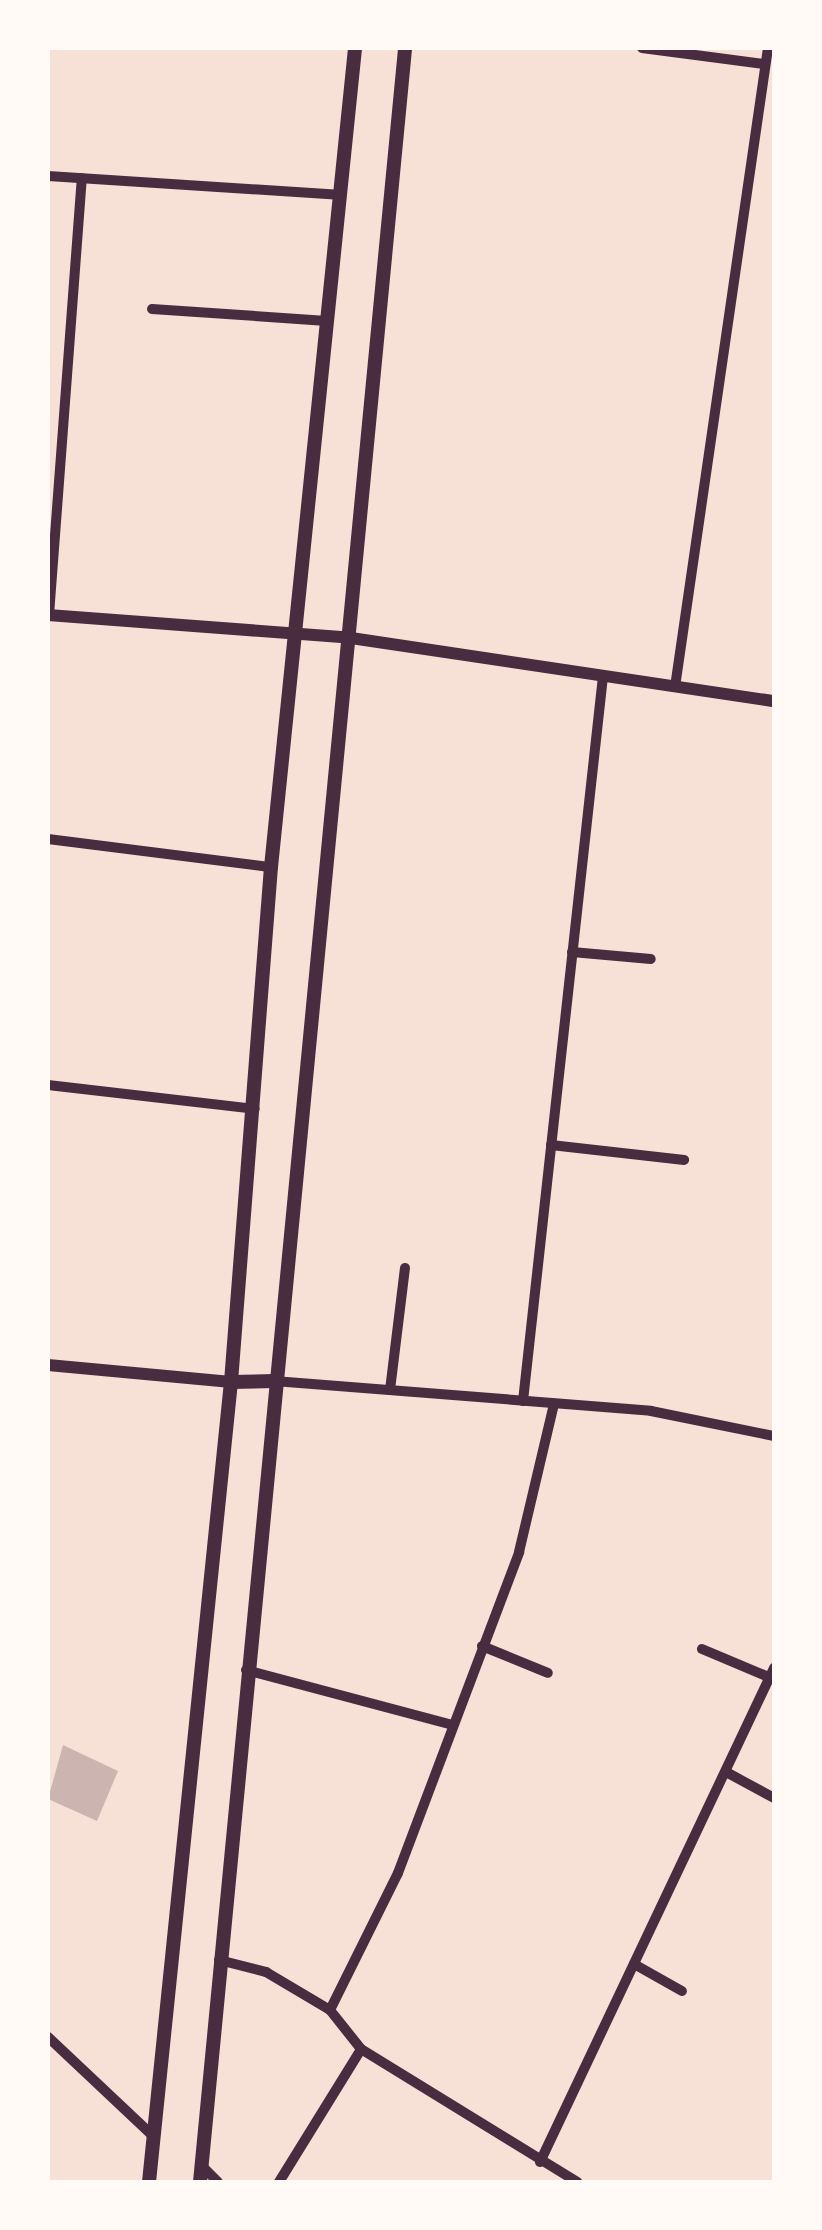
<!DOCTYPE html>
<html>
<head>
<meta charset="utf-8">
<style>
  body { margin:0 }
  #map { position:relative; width:822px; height:2230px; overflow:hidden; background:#f7e1d7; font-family:Mulish,sans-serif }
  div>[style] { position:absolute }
  .building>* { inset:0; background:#ccb4b1 }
  .minor>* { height:10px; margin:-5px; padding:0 5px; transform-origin:5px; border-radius:5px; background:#4a2c40 }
  .tertiary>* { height:12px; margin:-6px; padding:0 6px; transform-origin:6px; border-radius:6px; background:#4a2c40 }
  .secondary>* { height:14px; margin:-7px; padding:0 7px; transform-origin:7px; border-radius:7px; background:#4a2c40 }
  span { translate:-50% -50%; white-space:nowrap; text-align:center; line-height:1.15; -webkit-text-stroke:10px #fffaf5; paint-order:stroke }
  .frame { position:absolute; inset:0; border:50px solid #fffaf5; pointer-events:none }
</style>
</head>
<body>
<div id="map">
  <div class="building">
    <div style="clip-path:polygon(63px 1745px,118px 1771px,97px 1821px,48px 1799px)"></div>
  </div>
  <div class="minor">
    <div style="left:642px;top:48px;width:123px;rotate:7.5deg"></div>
    <div style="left:48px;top:176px;width:291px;rotate:3.7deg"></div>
    <div style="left:152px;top:309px;width:175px;rotate:3.9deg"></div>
    <div style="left:49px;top:615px;width:438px;rotate:-85.7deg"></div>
    <div style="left:675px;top:687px;width:646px;rotate:-81.72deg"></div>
    <div style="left:48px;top:839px;width:225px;rotate:7.2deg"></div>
    <div style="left:572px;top:952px;width:79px;rotate:5.1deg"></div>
    <div style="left:48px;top:1085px;width:208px;rotate:6.6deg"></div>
    <div style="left:551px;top:1145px;width:134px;rotate:6.4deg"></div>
    <div style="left:274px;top:1381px;width:378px;rotate:4.5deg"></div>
    <div style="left:651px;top:1411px;width:126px;rotate:11.5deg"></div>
    <div style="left:390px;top:1390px;width:123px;rotate:-83deg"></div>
    <div style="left:523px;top:1401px;width:729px;rotate:-83.7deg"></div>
    <div style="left:482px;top:1646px;width:71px;rotate:22.2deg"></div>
    <div style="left:702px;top:1649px;width:75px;rotate:22.8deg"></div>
    <div style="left:246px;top:1670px;width:213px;rotate:14.9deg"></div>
    <div style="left:726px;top:1772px;width:55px;rotate:28.4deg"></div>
    <div style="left:219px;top:1960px;width:49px;rotate:14.3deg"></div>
    <div style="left:266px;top:1972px;width:74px;rotate:30.7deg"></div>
    <div style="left:330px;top:2010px;width:50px;rotate:51.5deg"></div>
    <div style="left:361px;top:2049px;width:254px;rotate:31.6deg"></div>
    <div style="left:634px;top:1964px;width:55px;rotate:29.4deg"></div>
    <div style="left:330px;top:2010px;width:153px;rotate:-63.6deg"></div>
    <div style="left:398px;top:1873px;width:343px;rotate:-69.3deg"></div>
    <div style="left:519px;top:1552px;width:152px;rotate:-76.7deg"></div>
    <div style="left:48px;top:2037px;width:144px;rotate:43.3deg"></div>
    <div style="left:540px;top:2162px;width:547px;rotate:-64.65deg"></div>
    <div style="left:201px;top:2165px;width:24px;rotate:45deg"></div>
    <div style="left:279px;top:2182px;width:156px;rotate:-58.3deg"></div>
  </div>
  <div class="tertiary">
    <div style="left:48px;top:615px;width:304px;rotate:4.3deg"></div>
    <div style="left:351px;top:638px;width:428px;rotate:8.5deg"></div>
    <div style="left:48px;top:1365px;width:184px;rotate:5.3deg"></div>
  </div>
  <div class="secondary">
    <div style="left:231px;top:1382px;width:43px;rotate:-1.3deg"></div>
    <div style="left:149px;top:2182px;width:804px;rotate:-84.15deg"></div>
    <div style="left:231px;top:1382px;width:517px;rotate:-85.56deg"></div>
    <div style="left:271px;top:867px;width:823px;rotate:-84.14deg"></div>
    <div style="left:200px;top:2182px;width:2144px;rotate:-84.51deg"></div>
  </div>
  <div class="frame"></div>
</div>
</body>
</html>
